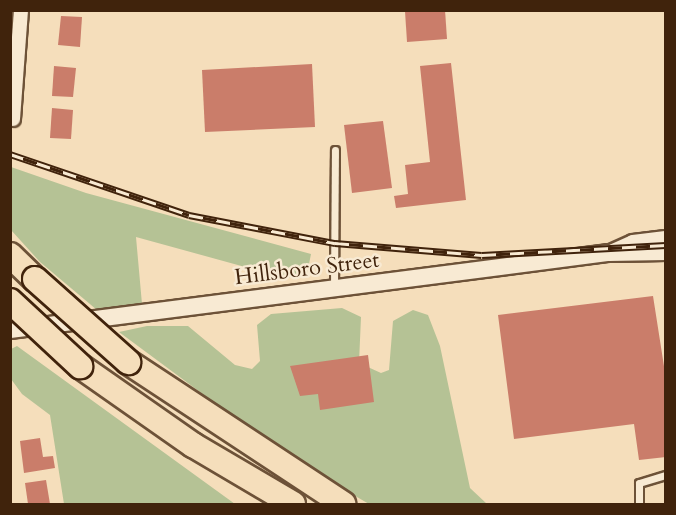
<!DOCTYPE html>
<html>
<head>
<meta charset="utf-8">
<style>
  body { margin:0 }
  #map { position:relative; width:676px; height:515px; overflow:hidden; background:#f5debb; font-family:Cardo,serif }
  div>[style] { position:absolute }
  .green>* { inset:0; background:#b5c295 }
  .building>* { inset:0; background:#ca7d6a }
  .roads { filter:drop-shadow(2px 0 #6d5238) drop-shadow(-2px 0 #6d5238) drop-shadow(0 2px #6d5238) drop-shadow(0 -2px #6d5238) }
  .service>* { height:7px; margin:-3.5px; padding:0 3.5px; transform-origin:3.5px; border-radius:3.5px; background:#f8ead3 }
  .minor>* { height:14px; margin:-7px; padding:0 7px; transform-origin:7px; border-radius:7px; background:#f8ead3 }
  .tertiary>* { height:16px; margin:-8px; padding:0 8px; transform-origin:8px; border-radius:8px; background:#f8ead3 }
  .motorway>* { height:24px; margin:-12px; padding:0 12px; transform-origin:12px; border-radius:12px; background:#f5debb }
  .rail>* { height:7px; margin-top:-3.5px; transform-origin:0; background:repeating-linear-gradient(90deg,#f8ead3 0 14px,#40230c 0 28px); box-sizing:border-box; border-block:2px solid #40230c }
  .bridges { filter:drop-shadow(2px 0 #40230c) drop-shadow(-2px 0 #40230c) drop-shadow(0 2px #40230c) drop-shadow(0 -2px #40230c) }
  .motorway-bridge>* { height:24px; margin:-12px; padding:0 12px; transform-origin:12px; border-radius:12px; background:#f5debb }
  span { translate:-50% -50%; white-space:nowrap; text-align:center; line-height:1.15; -webkit-text-stroke:5px #f8ead3; paint-order:stroke }
  .street-label { font-size:22px; color:#40230c }
  .frame { position:absolute; inset:0; border:12px solid #40230c; pointer-events:none }
</style>
</head>
<body>
<div id="map">
  <div class="green">
    <div style="clip-path:polygon(11px 167px,86px 193px,311px 254px,307px 274px,287px 278px,267px 273px,136px 237px,142px 304px,97px 310px,40px 262px,11px 230px)"></div>
    <div style="clip-path:polygon(342px 308px,361px 317px,359px 363px,381px 373px,389px 370px,393px 321px,413px 310px,428px 315px,440px 346px,470px 488px,487px 504px,369px 504px,285px 455px,119px 332px,147px 326px,188px 326px,235px 365px,252px 369px,260px 361px,257px 325px,271px 314px)"></div>
    <div style="clip-path:polygon(17px 346px,235px 504px,237px 504px,64px 504px,50px 415px,22px 394px,11px 379px,11px 349px)"></div>
  </div>
  <div class="building">
    <div style="clip-path:polygon(418px 10px,445px 10px,447px 39px,407px 42px,405px 11px)"></div>
    <div style="clip-path:polygon(61px 16px,82px 17px,80px 47px,58px 45px)"></div>
    <div style="clip-path:polygon(451px 63px,466px 200px,396px 208px,394px 196px,408px 194px,405px 165px,430px 162px,420px 66px)"></div>
    <div style="clip-path:polygon(312px 64px,315px 127px,205px 132px,202px 70px)"></div>
    <div style="clip-path:polygon(54px 66px,76px 68px,73px 97px,52px 96px)"></div>
    <div style="clip-path:polygon(52px 108px,73px 110px,71px 139px,50px 138px)"></div>
    <div style="clip-path:polygon(383px 121px,392px 188px,352px 193px,344px 125px)"></div>
    <div style="clip-path:polygon(653px 296px,666px 379px,666px 457px,639px 460px,634px 424px,514px 439px,498px 315px)"></div>
    <div style="clip-path:polygon(368px 355px,374px 402px,320px 410px,318px 394px,300px 396px,290px 366px)"></div>
    <div style="clip-path:polygon(40px 438px,43px 457px,53px 456px,55px 468px,24px 473px,20px 441px)"></div>
    <div style="clip-path:polygon(46px 480px,50px 504px,28px 504px,25px 483px)"></div>
  </div>
  <div class="roads">
    <div class="service">
      <div style="left:334px;top:288px;width:138px;rotate:-89.6deg"></div>
      <div style="left:639px;top:504px;width:21px;rotate:-90deg"></div>
      <div style="left:639px;top:483px;width:28px;rotate:-17deg"></div>
    </div>
    <div class="minor">
      <div style="left:13px;top:119px;width:109px;rotate:-85.8deg"></div>
    </div>
    <div class="tertiary">
      <div style="left:613px;top:252px;width:22px;rotate:-24deg"></div>
      <div style="left:633px;top:243px;width:33px;rotate:-7deg"></div>
      <div style="left:10px;top:330px;width:604px;rotate:-7.33deg"></div>
      <div style="left:609px;top:253px;width:57px;rotate:-1deg"></div>
    </div>
    <div class="motorway">
      <div style="left:10px;top:255px;width:35px;rotate:44deg"></div>
      <div style="left:128px;top:362px;width:258px;rotate:33.4deg"></div>
      <div style="left:80px;top:366px;width:138px;rotate:35deg"></div>
      <div style="left:193px;top:445px;width:116px;rotate:30.5deg"></div>
    </div>
  </div>
  <div class="rail">
    <div style="left:10px;top:154px;width:189px;rotate:18.8deg"></div>
    <div style="left:189px;top:215px;width:149px;rotate:10.9deg"></div>
    <div style="left:335px;top:243px;width:147px;rotate:4.7deg"></div>
    <div style="left:482px;top:255px;width:184px;rotate:-3.1deg"></div>
  </div>
  <div class="bridges">
    <div class="motorway-bridge">
      <div style="left:35px;top:279px;width:125px;rotate:41.7deg"></div>
      <div style="left:10px;top:301px;width:96px;rotate:42.9deg"></div>
    </div>
  </div>
  <div class="street-label">
    <span style="left:307px;top:269px;rotate:-7deg">Hillsboro Street</span>
  </div>
  <div class="frame"></div>
</div>
</body>
</html>
